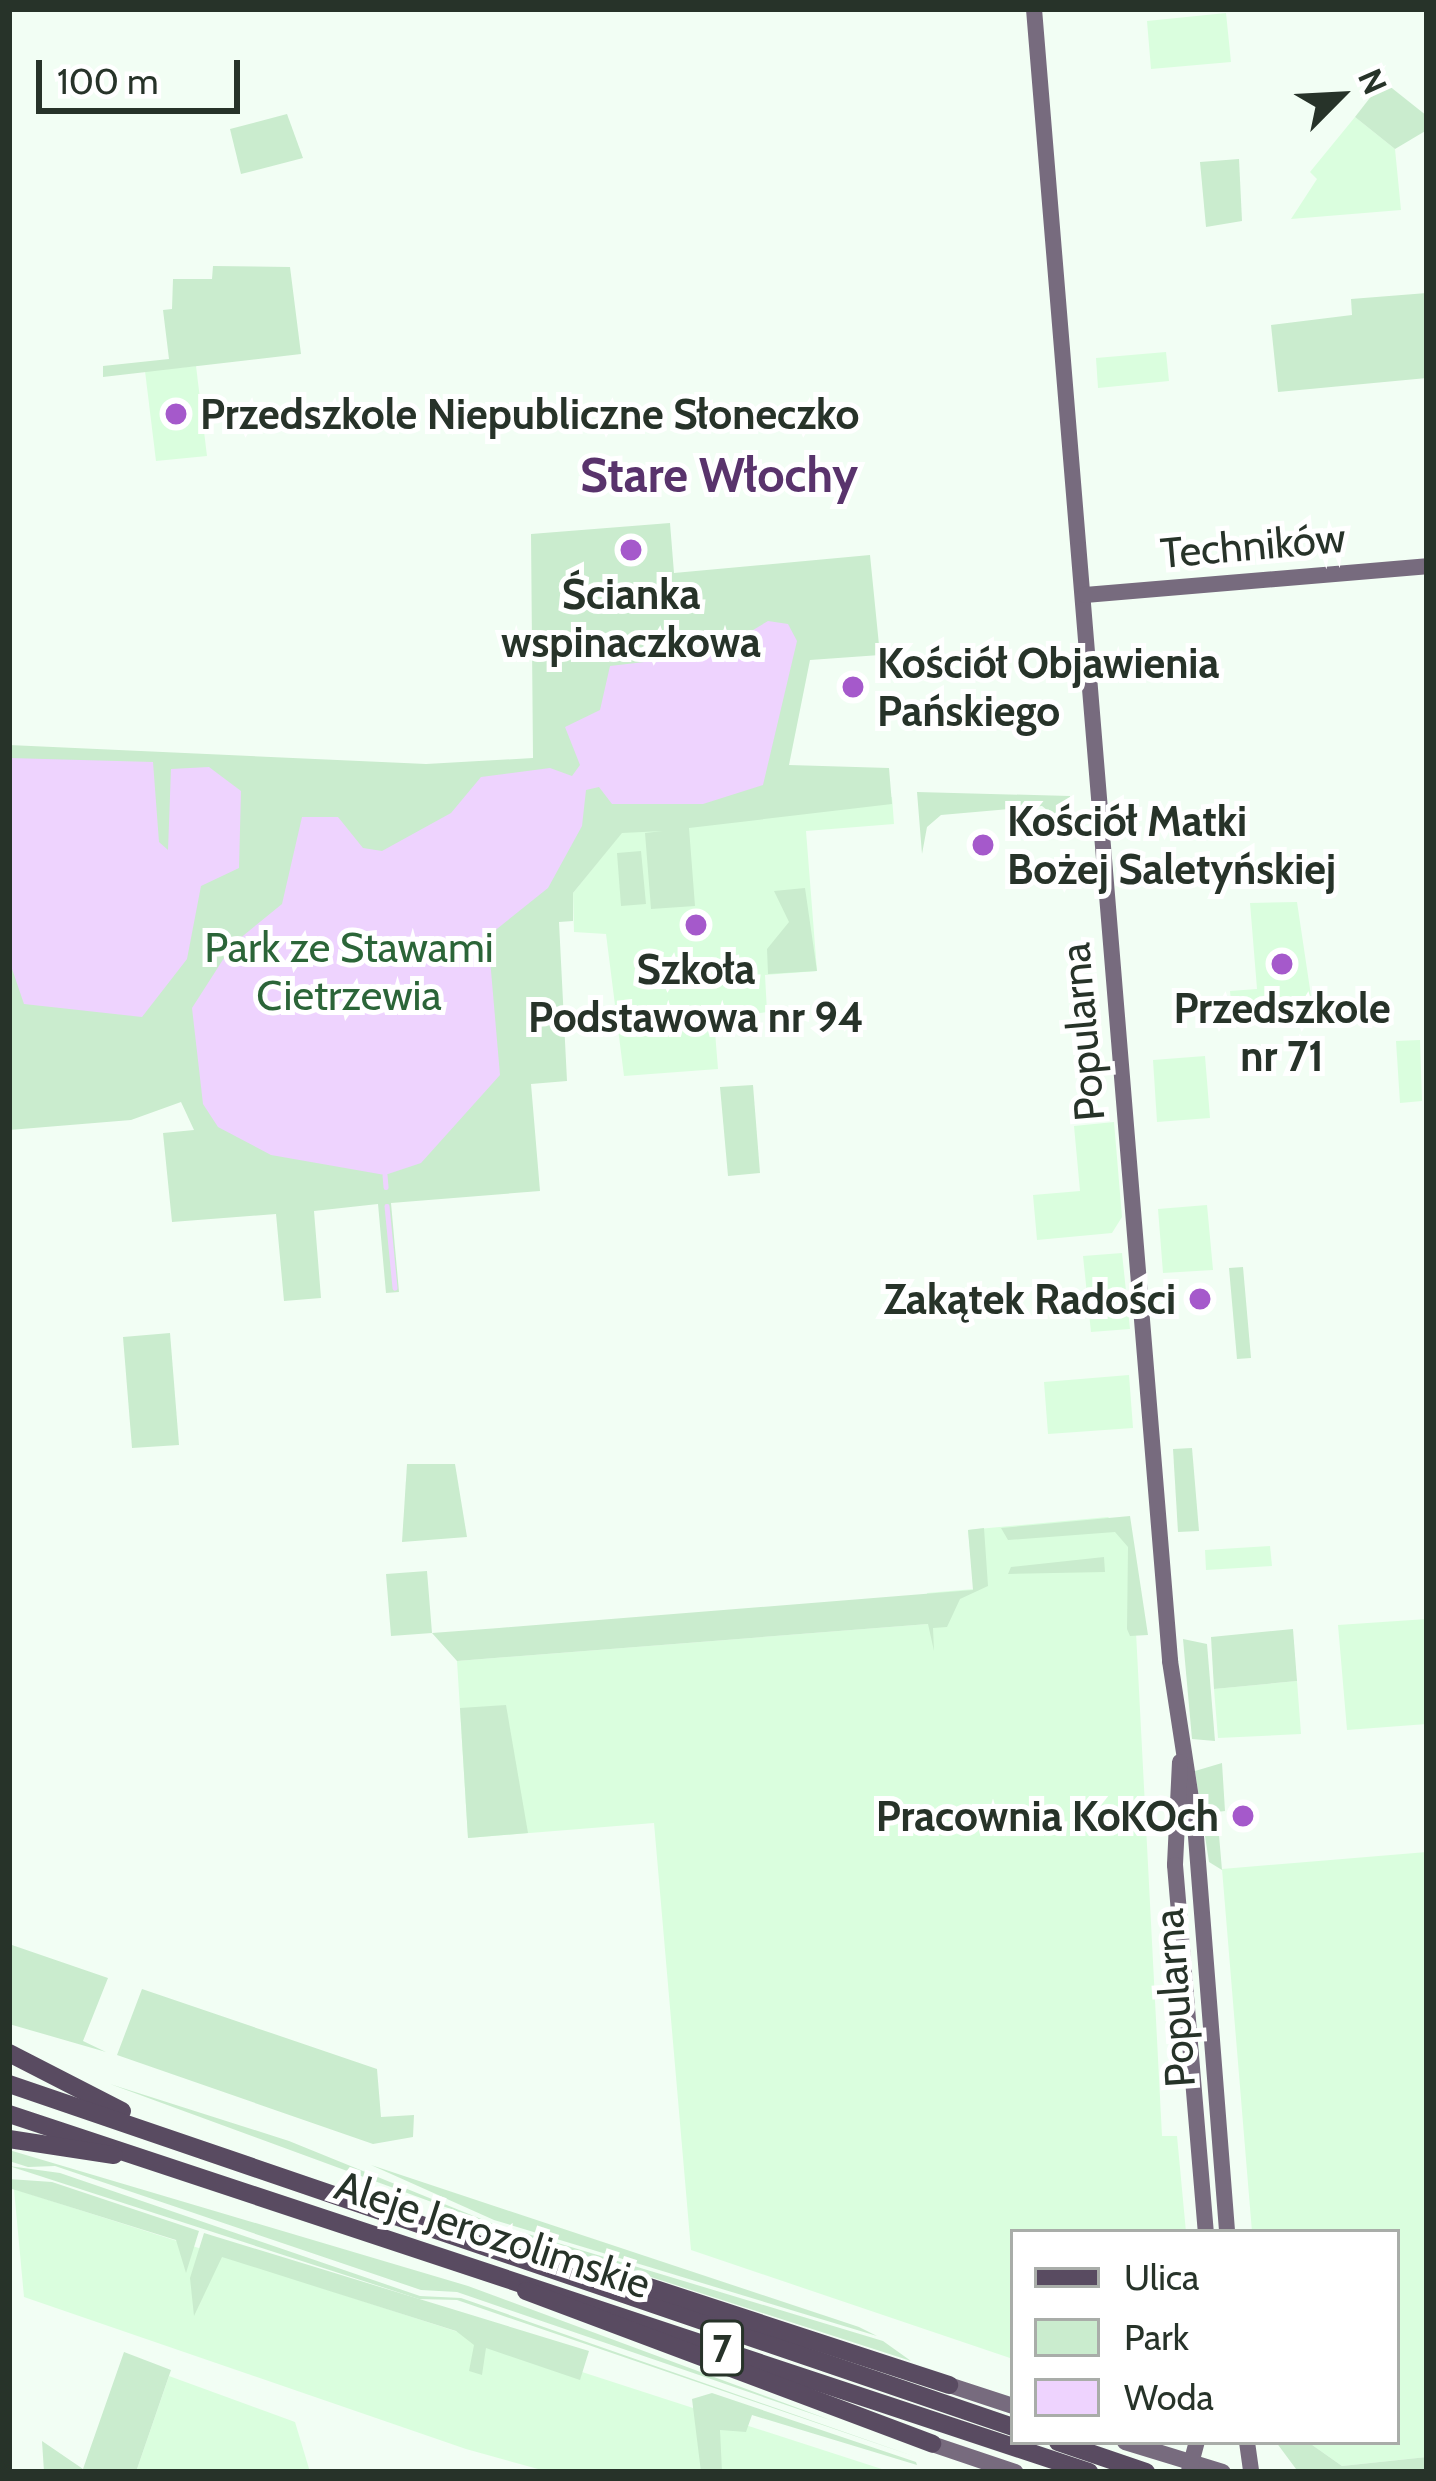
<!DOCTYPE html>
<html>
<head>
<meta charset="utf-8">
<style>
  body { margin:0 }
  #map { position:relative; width:1436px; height:2481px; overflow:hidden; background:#f2fef4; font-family:Cabin,sans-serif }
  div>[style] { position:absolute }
  .built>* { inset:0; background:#dafede }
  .green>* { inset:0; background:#caecce }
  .water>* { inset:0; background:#eed3fe }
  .stream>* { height:4.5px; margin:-2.25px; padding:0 2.25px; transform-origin:2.25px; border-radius:2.25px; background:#eed3fe }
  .secondary>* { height:16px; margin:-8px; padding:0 8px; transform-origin:8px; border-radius:8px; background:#776b7e }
  .primary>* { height:18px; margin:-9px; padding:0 9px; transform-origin:9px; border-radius:9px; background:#594b61 }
  .dots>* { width:33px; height:33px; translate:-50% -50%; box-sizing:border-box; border:6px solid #fff; border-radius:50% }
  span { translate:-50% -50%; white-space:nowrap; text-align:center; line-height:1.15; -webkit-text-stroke:10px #fff; paint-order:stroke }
  .shield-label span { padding:3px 9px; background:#fff; border:3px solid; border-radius:9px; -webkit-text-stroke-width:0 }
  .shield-label { font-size:39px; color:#273329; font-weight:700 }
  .poi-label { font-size:42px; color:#273329; font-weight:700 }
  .left { translate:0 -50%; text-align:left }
  .right { translate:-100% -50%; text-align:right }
  .street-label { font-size:42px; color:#273329 }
  .park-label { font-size:42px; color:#2b6538 }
  .quarter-label { font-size:48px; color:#59336c; font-weight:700 }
  .frame { position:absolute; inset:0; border:12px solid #273329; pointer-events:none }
  .legend { position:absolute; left:1010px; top:2229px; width:390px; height:216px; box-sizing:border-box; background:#fff; border:3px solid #a9ada9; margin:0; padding:15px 21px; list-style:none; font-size:36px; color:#273329 }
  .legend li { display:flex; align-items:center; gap:24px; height:60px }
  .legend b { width:60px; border:3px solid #a9ada9 }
  .north { position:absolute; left:1280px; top:36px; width:120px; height:120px; -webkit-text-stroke:9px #fff; paint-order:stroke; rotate:66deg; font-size:33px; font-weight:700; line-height:48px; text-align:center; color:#273329 }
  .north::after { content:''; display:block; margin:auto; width:42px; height:54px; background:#273329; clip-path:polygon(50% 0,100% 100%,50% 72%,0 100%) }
  .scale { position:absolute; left:36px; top:60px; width:204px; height:54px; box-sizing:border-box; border:6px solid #273329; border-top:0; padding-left:15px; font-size:36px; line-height:42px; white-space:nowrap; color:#273329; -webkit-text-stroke:9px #fff; paint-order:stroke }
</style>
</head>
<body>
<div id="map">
  <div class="built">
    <div style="clip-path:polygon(1226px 13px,1231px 62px,1151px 69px,1147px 21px)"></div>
    <div style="clip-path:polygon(1355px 117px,1395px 149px,1401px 210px,1291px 219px,1317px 179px,1310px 172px)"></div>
    <div style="clip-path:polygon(1166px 352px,1169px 381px,1098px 388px,1096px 358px)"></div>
    <div style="clip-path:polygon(196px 366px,207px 456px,156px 461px,145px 371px)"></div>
    <div style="clip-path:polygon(892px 797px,894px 824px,806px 831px,817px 971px,765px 975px,767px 1012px,714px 1019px,718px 1069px,624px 1076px,606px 934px,574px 932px,573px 893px,622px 832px)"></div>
    <div style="clip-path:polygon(1297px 902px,1314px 1016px,1233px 1023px,1230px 991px,1257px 989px,1250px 903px)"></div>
    <div style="clip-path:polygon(1420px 1040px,1422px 1101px,1400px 1103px,1396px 1041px)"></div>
    <div style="clip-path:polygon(1205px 1056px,1210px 1118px,1157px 1122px,1153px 1060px)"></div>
    <div style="clip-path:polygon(1114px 1122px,1122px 1217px,1112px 1233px,1037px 1240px,1033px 1195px,1080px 1191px,1074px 1126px)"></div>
    <div style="clip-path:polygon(1207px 1205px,1213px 1270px,1163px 1273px,1158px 1209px)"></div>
    <div style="clip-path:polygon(1122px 1253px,1130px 1329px,1091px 1332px,1083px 1256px)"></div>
    <div style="clip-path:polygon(1129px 1375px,1133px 1428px,1048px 1434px,1044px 1382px)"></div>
    <div style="clip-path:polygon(1108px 1517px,1131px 1535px,1162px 2136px,1177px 2136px,1186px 2232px,1013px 2232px,1013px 2359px,691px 2250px,654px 1823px,468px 1838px,457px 1661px,928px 1624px,927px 1593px,974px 1589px,968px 1530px)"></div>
    <div style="clip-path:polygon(1270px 1546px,1272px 1566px,1206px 1570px,1205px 1550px)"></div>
    <div style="clip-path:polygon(1427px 1619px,1427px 1724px,1347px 1730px,1338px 1625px)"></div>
    <div style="clip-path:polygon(1297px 1681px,1301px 1734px,1218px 1738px,1214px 1689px)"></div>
    <div style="clip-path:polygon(1427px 1852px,1427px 2457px,1342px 2466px,1308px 2442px,1397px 2442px,1397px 2232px,1252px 2232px,1222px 1869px)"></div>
    <div style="clip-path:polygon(14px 2189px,177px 2241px,891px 2472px,549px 2472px,466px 2449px,24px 2297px)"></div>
    <div style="clip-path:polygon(169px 2376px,295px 2422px,310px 2472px,136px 2472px)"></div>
  </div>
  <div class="green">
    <div style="clip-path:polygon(1383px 81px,1427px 116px,1427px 130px,1395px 149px,1355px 117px)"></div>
    <div style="clip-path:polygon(287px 114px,303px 158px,241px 174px,230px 129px)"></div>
    <div style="clip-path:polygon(1239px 159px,1242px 221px,1206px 227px,1200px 162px)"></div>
    <div style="clip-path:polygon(213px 266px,290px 267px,301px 354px,103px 377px,103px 366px,169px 359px,163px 310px,172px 309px,173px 279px,212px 279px)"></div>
    <div style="clip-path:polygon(1427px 293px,1427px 378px,1278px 392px,1271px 325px,1352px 315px,1351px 299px)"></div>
    <div style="clip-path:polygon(670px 523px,674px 573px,870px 555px,880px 655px,810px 660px,789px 765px,889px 768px,892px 804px,689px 828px,695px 906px,651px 909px,645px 833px,663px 831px,622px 833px,573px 893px,573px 921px,559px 922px,567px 1081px,531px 1084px,540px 1191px,391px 1203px,399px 1292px,386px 1293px,378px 1204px,314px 1211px,321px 1298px,284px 1301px,276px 1214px,172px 1222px,163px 1133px,194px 1130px,181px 1102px,131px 1120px,9px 1130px,9px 745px,426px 764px,533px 758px,531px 534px)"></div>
    <div style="clip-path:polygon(917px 792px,1070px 796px,1073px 831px,1042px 806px,941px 815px,927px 827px,922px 854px)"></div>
    <div style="clip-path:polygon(641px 851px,646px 904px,621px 906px,617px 853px)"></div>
    <div style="clip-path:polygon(805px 888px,817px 971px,768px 974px,767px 949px,789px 922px,774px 891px)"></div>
    <div style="clip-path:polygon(753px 1085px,760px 1173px,728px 1176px,720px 1087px)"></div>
    <div style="clip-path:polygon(1243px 1267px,1251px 1358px,1237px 1359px,1229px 1268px)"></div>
    <div style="clip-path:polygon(170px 1333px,179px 1445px,132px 1448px,123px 1337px)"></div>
    <div style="clip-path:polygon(1192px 1448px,1199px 1531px,1178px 1532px,1173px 1449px)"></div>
    <div style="clip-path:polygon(407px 1464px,455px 1464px,467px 1537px,402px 1542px)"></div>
    <div style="clip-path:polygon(1130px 1516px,1148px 1635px,1130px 1636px,1127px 1629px,1128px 1547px,1115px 1532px,1008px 1540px,1001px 1528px)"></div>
    <div style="clip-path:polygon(984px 1528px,988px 1586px,960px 1599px,947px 1627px,933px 1628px,934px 1651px,928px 1624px,457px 1661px,432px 1633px,391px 1636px,386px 1574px,427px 1571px,432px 1633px,499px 1628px,973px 1590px,968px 1530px)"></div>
    <div style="clip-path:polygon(1104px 1557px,1105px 1572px,1008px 1574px,1011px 1567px)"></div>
    <div style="clip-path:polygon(1293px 1629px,1297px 1681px,1214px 1689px,1211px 1637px)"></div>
    <div style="clip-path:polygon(1183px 1639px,1207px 1644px,1215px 1741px,1192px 1739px)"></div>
    <div style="clip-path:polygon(506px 1705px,528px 1833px,468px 1838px,460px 1708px)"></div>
    <div style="clip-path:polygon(1222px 1763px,1225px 1811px,1217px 1812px,1222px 1870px,1209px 1862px,1195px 1771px)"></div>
    <div style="clip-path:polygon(9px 1944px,108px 1978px,83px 2041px,106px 2052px,9px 2024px)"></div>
    <div style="clip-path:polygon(142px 1989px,377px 2069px,381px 2117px,414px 2115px,413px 2137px,373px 2144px,117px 2055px)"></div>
    <div style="clip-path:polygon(110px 2084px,289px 2141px,491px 2223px,883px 2341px,911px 2361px,524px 2236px)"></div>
    <div style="clip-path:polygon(9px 2150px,468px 2286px,833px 2421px,457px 2292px,421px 2290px,55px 2166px,28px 2167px,9px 2161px)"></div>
    <div style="clip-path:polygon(371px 2165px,859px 2327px,877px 2336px,494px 2220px)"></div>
    <div style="clip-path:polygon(9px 2166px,60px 2173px,420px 2296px,461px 2298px,916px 2457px,457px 2300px,419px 2299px)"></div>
    <div style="clip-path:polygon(9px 2179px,52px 2182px,199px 2231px,186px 2273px,176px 2240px,9px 2188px)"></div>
    <div style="clip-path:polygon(204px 2233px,589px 2351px,580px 2380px,486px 2348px,482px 2375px,469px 2371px,474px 2345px,456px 2331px,222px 2257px,194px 2316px,190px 2278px)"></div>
    <div style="clip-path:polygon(124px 2352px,171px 2370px,136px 2472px,44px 2472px,42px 2441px,83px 2469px)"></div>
    <div style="clip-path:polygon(712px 2393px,916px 2462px,917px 2465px,752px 2415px,746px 2432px,720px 2430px,722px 2472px,701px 2472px,692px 2399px)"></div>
    <div style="clip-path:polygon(1276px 2442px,1308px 2442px,1342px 2466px,1427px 2457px,1427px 2472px,1296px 2469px)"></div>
  </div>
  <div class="water">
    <div style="clip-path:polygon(768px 621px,788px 624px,797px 641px,763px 785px,703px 804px,612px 804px,599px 787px,586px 790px,582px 826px,548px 888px,488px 936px,500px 1075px,421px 1163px,385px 1175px,271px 1155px,218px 1127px,203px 1104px,192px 1008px,233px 944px,282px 904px,302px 817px,338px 817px,363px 848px,382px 851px,451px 813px,481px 777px,550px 768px,572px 776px,580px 765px,565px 727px,600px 710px,610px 666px,713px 654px)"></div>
    <div style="clip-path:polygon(9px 758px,153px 762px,159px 842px,168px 850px,171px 769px,209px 767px,241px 791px,239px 868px,201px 886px,187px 959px,142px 1017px,24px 1004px,9px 960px)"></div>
  </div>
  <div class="stream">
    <div style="left:385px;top:1175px;width:12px;rotate:85deg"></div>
    <div style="left:387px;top:1206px;width:82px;rotate:84.4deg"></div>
  </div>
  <div class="secondary">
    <div style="left:1034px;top:9px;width:1658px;rotate:85.29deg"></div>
    <div style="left:1170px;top:1661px;width:165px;rotate:81.3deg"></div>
    <div style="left:1195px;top:1824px;width:409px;rotate:85.5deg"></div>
    <div style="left:1085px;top:595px;width:343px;rotate:-4.8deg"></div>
    <div style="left:1180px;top:1762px;width:103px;rotate:92.8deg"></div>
    <div style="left:1175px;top:1865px;width:368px;rotate:85.2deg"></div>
    <div style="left:949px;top:2385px;width:67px;rotate:18.2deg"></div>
    <div style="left:1125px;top:2442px;width:102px;rotate:17deg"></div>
    <div style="left:1247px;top:2442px;width:30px;rotate:82deg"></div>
    <div style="left:932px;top:2444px;width:88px;rotate:18.6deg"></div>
    <div style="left:1189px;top:2471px;width:30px;rotate:-75deg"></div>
  </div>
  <div class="primary">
    <div style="left:9px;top:2053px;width:127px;rotate:27.2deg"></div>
    <div style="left:9px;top:2084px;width:1061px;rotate:18.86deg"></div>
    <div style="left:9px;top:2114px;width:1138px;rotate:18.34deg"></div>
    <div style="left:9px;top:2139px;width:106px;rotate:8.7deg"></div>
    <div style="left:588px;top:2267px;width:380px;rotate:18.1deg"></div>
    <div style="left:526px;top:2291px;width:434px;rotate:20.6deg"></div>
    <div style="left:1058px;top:2442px;width:93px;rotate:18.8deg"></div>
  </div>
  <div class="dots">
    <div style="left:176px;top:414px;background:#a559cb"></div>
    <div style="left:631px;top:550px;background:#a559cb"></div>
    <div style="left:853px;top:687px;background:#a559cb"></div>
    <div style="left:983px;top:845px;background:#a559cb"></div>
    <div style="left:696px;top:925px;background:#a559cb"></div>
    <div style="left:1282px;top:964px;background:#a559cb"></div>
    <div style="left:1200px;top:1299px;background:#a559cb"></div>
    <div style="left:1243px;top:1816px;background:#a559cb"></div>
  </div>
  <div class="shield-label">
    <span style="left:722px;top:2348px">7</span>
  </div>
  <div class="poi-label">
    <span class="left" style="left:200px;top:414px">Przedszkole Niepubliczne Słoneczko</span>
    <span style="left:631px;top:618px">Ścianka<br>wspinaczkowa</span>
    <span class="left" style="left:877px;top:687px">Kościół Objawienia<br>Pańskiego</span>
    <span class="left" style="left:1007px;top:845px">Kościół Matki<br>Bożej Saletyńskiej</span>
    <span style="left:696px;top:993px">Szkoła<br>Podstawowa nr 94</span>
    <span style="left:1282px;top:1032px">Przedszkole<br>nr 71</span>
    <span class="right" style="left:1176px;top:1299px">Zakątek Radości</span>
    <span class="right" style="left:1219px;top:1816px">Pracownia KoKOch</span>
  </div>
  <div class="street-label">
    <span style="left:1253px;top:545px;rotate:-5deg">Techników</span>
    <span style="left:1082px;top:1032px;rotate:-95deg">Popularna</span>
    <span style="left:1174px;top:1998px;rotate:-94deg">Popularna</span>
    <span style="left:493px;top:2234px;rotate:18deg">Aleje Jerozolimskie</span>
  </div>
  <div class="park-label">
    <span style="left:349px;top:971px">Park ze Stawami<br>Cietrzewia</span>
  </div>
  <div class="quarter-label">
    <span style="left:719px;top:476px">Stare Włochy</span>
  </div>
  <div class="frame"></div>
  <ul class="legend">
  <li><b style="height:15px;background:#594b61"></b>Ulica</li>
  <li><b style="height:33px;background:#caecce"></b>Park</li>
  <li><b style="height:33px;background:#eed3fe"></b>Woda</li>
  </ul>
  <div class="north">N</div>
  <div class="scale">100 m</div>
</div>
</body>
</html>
